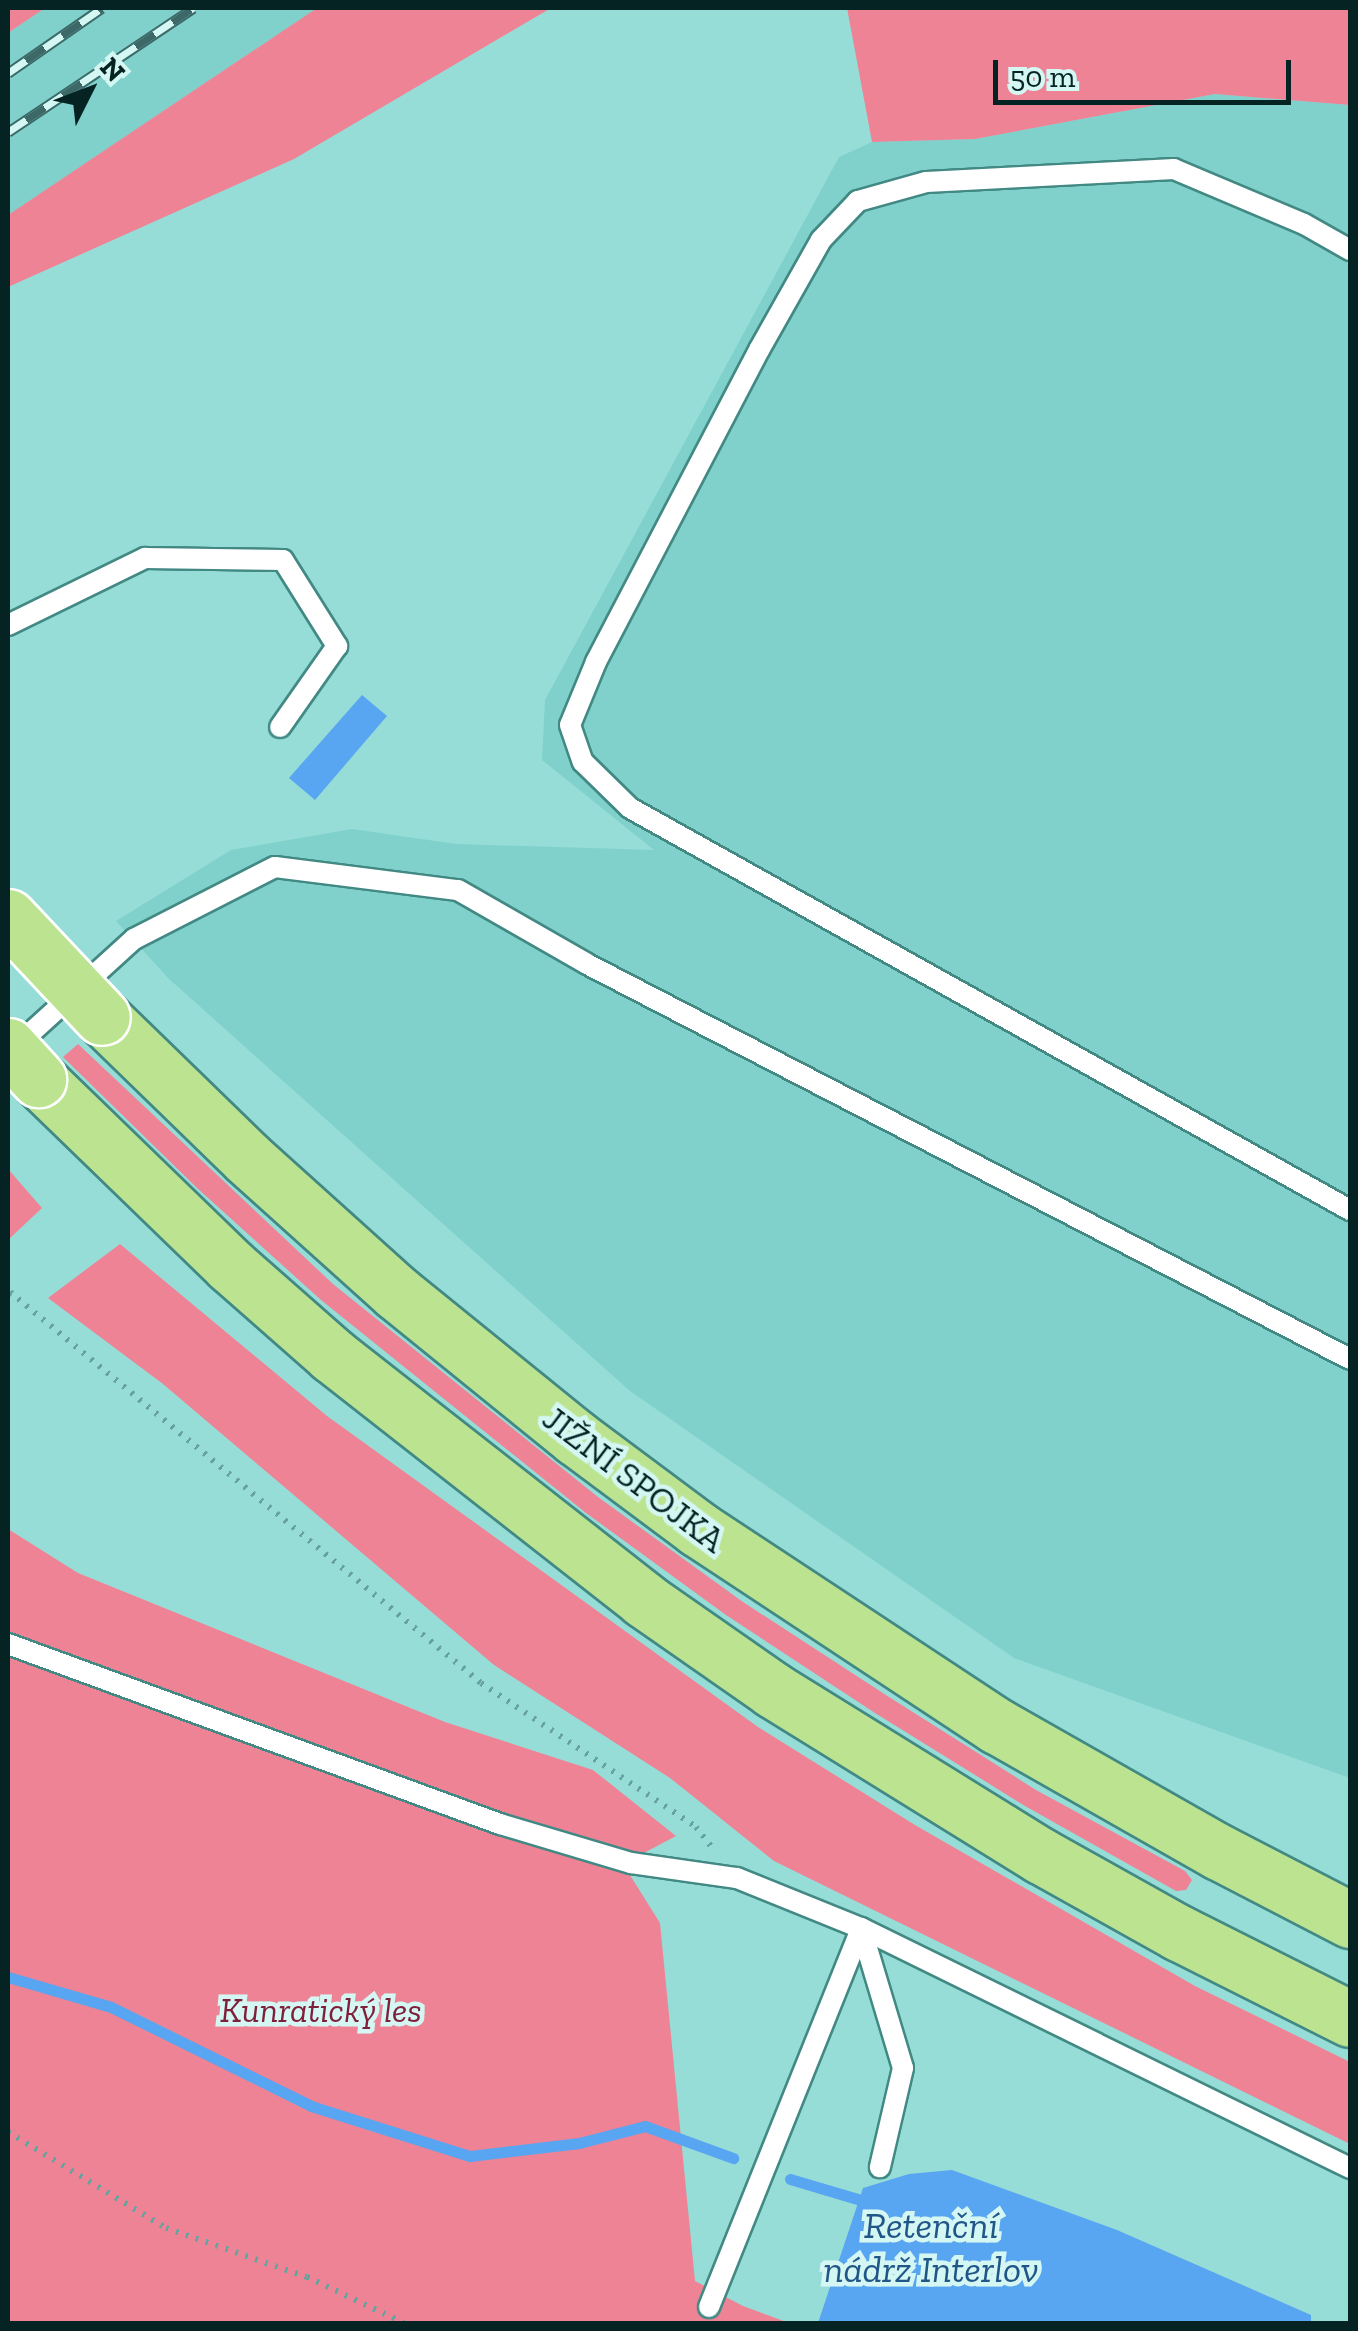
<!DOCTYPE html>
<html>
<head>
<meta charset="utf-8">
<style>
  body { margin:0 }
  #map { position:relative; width:1358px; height:2331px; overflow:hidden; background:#96ddd8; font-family:"Zilla Slab",serif }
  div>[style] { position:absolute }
  .built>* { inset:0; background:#80d1cb }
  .green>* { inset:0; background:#ef8396 }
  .water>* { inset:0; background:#58a5f1 }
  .stream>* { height:11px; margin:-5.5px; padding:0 5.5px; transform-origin:5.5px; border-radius:5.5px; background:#58a5f1 }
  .path>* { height:6px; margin-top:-3px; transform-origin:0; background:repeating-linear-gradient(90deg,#68a29e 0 2.5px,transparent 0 10.5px) }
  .roads { filter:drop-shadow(2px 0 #428984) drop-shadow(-2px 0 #428984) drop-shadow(0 2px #428984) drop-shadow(0 -2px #428984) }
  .service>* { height:20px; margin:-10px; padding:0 10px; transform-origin:10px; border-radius:10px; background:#fff }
  .trunk>* { height:55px; margin:-27.5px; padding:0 27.5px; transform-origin:27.5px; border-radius:27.5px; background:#bce490 }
  .rail>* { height:11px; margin-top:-5.5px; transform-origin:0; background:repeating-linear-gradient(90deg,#d4f7f4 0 22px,#3c6967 0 44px); box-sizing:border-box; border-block:2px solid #3c6967 }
  .bridges { filter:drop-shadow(2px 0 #fff) drop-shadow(-2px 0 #fff) drop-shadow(0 2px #fff) drop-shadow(0 -2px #fff) }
  .trunk-bridge>* { height:55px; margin:-27.5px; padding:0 27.5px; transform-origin:27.5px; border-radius:27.5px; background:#bce490 }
  span { translate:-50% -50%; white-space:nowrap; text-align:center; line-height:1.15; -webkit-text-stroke:9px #d4f7f4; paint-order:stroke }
  .street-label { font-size:35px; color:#052322 }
  .park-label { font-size:35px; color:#801f39; font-style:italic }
  .water-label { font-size:38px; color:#215688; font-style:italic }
  .frame { position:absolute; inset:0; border:10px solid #052322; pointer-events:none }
  .north { position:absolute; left:40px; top:40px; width:100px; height:100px; -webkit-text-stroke:8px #d4f7f4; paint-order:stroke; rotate:48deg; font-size:28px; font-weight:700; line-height:40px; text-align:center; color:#052322 }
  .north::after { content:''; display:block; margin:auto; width:35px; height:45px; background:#052322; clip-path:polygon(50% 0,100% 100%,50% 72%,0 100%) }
  .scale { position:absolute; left:993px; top:60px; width:298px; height:45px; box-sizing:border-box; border:5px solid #052322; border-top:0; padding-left:12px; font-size:30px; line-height:35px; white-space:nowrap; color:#052322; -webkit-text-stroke:8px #d4f7f4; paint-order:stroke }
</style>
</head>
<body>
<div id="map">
  <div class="built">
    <div style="clip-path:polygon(45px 8px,317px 8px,8px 215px,8px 33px)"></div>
    <div style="clip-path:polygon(1215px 94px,1350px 105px,1350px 1778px,1014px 1658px,630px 1391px,168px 978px,116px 921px,231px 850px,352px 829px,456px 844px,654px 850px,542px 760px,545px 700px,839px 157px,872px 142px,975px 139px)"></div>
  </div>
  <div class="green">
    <div style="clip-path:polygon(8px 8px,45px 8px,8px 33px)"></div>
    <div style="clip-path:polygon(317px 8px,551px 8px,294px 159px,8px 287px,8px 215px)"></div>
    <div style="clip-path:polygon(847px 8px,1350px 8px,1350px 105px,1215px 94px,975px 139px,872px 142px)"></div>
    <div style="clip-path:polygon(78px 1044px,333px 1284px,598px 1497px,743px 1602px,889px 1697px,1036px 1790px,1185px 1871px,1192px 1880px,1186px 1890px,1176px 1891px,1025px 1806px,875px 1713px,726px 1615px,586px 1513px,321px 1300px,197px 1188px,63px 1057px)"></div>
    <div style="clip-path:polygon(8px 1169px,42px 1208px,8px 1240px)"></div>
    <div style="clip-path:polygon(120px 1244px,327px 1416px,758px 1727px,915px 1825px,1195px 1986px,1350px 2062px,1350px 2144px,774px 1861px,670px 1778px,494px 1665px,163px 1384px,48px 1298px)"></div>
    <div style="clip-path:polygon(8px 1529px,78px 1573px,445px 1722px,593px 1770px,676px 1836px,623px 1864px,660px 1923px,695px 2281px,743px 2306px,789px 2323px,8px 2323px)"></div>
  </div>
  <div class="water">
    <div style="clip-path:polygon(362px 695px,387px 716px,315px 800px,289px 778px)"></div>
    <div style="clip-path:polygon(952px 2170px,1117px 2230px,1311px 2315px,1311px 2323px,818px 2323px,863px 2188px,909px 2174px)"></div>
  </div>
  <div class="stream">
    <div style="left:8px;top:1977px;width:107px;rotate:16.2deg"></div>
    <div style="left:111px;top:2007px;width:223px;rotate:26.3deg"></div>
    <div style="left:311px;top:2106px;width:167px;rotate:17.5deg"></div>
    <div style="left:470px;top:2156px;width:110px;rotate:-6.8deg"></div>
    <div style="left:579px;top:2143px;width:68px;rotate:-14.4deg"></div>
    <div style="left:645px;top:2126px;width:94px;rotate:20deg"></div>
    <div style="left:790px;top:2179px;width:84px;rotate:16.5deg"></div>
  </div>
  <div class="path">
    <div style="left:8px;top:1295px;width:4px;rotate:-56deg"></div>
    <div style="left:10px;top:1292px;width:612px;rotate:39.7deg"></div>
    <div style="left:481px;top:1683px;width:259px;rotate:33.8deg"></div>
    <div style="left:696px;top:1827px;width:24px;rotate:52deg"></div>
    <div style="left:8px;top:2132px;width:185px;rotate:31.3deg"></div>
    <div style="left:166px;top:2228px;width:149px;rotate:19.2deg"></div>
    <div style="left:307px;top:2277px;width:110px;rotate:25.4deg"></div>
  </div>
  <div class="roads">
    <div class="service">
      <div style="left:1350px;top:250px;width:53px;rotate:-150.5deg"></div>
      <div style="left:1304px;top:224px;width:141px;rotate:-157.1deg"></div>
      <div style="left:1174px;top:169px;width:248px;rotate:177deg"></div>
      <div style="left:926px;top:182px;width:71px;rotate:164.4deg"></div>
      <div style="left:858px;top:201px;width:54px;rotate:133.5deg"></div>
      <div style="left:821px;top:240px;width:126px;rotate:119.4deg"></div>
      <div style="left:759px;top:350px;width:352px;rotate:117.6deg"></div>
      <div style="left:596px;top:662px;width:68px;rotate:112.4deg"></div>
      <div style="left:570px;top:725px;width:39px;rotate:71deg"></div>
      <div style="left:583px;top:762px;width:66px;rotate:44.4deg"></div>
      <div style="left:630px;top:808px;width:825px;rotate:29.18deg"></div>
      <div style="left:8px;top:625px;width:153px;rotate:-26.1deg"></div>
      <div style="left:145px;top:558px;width:138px;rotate:0.8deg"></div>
      <div style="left:283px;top:560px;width:102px;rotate:57.9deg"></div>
      <div style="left:337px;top:646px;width:99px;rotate:125.1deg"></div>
      <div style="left:13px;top:1049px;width:164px;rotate:-42.3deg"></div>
      <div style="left:134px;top:939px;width:158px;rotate:-27.1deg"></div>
      <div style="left:275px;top:867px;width:184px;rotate:7.2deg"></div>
      <div style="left:458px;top:890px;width:149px;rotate:29.8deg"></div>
      <div style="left:587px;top:964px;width:859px;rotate:27.37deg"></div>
      <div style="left:8px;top:1644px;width:524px;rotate:20.1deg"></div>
      <div style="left:500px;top:1824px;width:137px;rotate:16.6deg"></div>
      <div style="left:631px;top:1863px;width:107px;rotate:8.1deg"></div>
      <div style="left:737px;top:1878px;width:134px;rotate:22deg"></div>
      <div style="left:861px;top:1928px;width:545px;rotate:26.14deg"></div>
      <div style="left:861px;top:1928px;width:146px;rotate:73.3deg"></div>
      <div style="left:903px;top:2068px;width:102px;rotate:103.1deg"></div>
      <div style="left:709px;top:2307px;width:408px;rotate:-68.1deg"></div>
    </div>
    <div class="trunk">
      <div style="left:102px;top:1017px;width:202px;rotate:44.2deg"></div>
      <div style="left:247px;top:1158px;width:202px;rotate:42deg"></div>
      <div style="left:397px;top:1293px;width:230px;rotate:39deg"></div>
      <div style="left:576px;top:1438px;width:152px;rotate:36.7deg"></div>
      <div style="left:698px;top:1529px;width:358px;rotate:33.4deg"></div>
      <div style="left:997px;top:1726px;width:255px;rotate:29.6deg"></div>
      <div style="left:1219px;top:1852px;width:148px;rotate:27.4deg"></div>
      <div style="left:38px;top:1079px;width:269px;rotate:44.1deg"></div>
      <div style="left:231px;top:1266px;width:135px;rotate:41.4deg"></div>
      <div style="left:332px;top:1355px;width:397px;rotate:38.1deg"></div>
      <div style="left:644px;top:1600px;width:157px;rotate:34.9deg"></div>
      <div style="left:773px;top:1690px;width:315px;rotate:31.8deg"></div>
      <div style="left:1041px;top:1856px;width:158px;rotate:29.2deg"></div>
      <div style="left:1179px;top:1933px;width:191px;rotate:26.7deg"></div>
    </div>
  </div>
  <div class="rail">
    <div style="left:8px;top:73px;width:114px;rotate:-34.7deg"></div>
    <div style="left:8px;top:132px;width:223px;rotate:-33.8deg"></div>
  </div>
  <div class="bridges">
    <div class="trunk-bridge">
      <div style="left:8px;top:917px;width:137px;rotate:46.8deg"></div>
      <div style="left:8px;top:1046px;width:45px;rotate:47.7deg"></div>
    </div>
  </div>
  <div class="street-label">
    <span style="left:634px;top:1479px;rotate:37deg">JIŽNÍ SPOJKA</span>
  </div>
  <div class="park-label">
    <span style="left:321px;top:2010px">Kunratický les</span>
  </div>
  <div class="water-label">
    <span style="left:931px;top:2248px">Retenční<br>nádrž Interlov</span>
  </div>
  <div class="frame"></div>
  <div class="north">N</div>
  <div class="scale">50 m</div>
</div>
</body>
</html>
